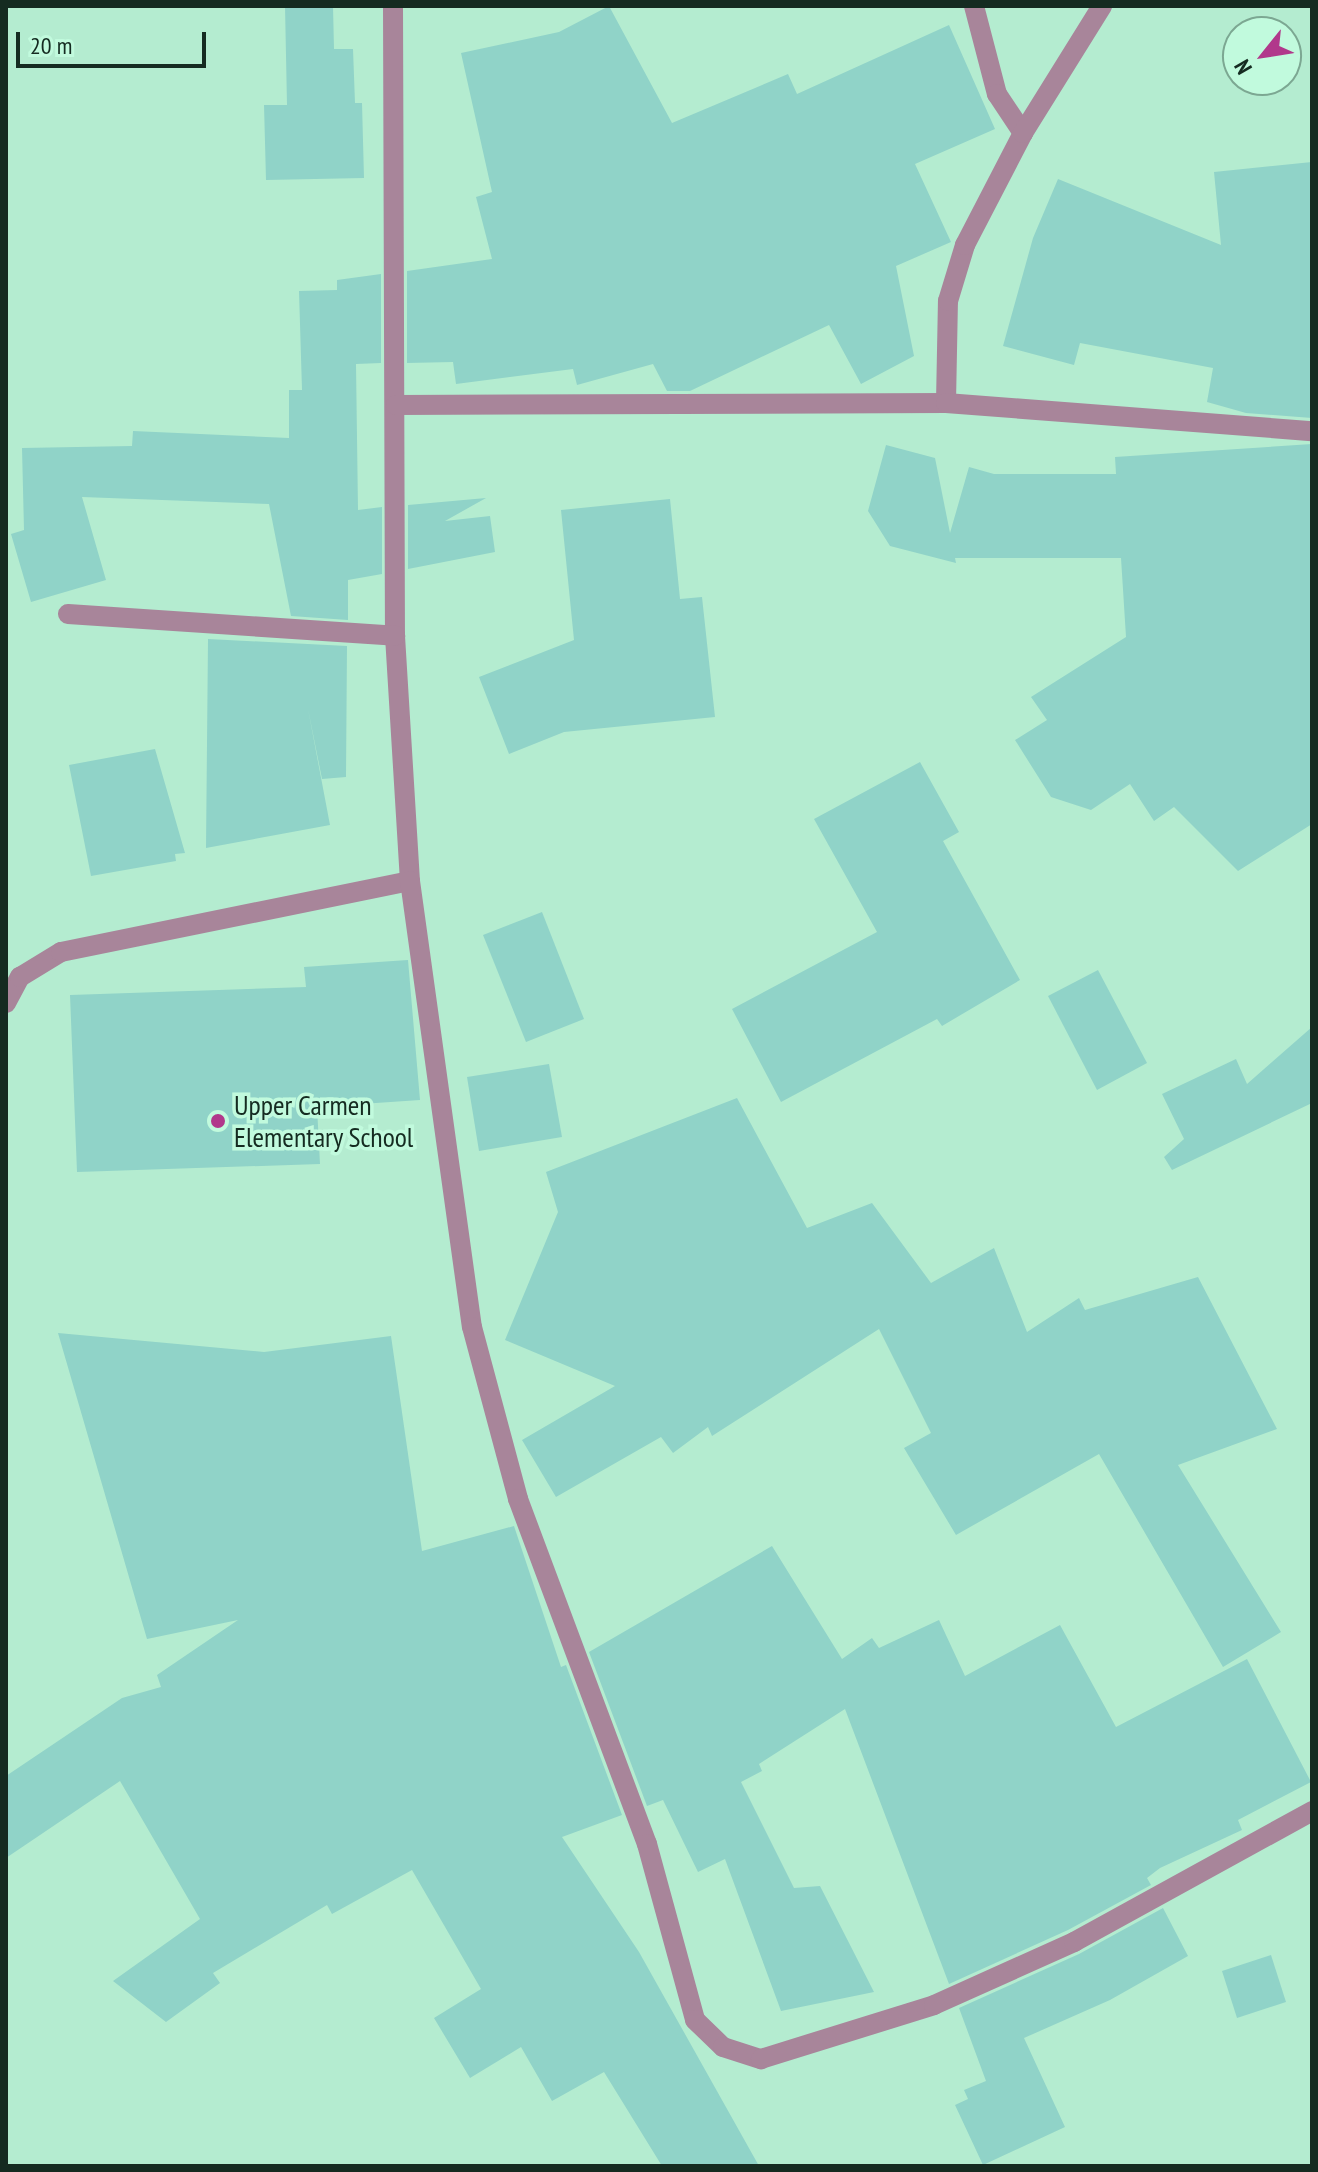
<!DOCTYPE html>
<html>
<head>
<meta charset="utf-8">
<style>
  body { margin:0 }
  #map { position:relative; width:1318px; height:2172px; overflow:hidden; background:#b4ecd0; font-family:"PT Sans Narrow",sans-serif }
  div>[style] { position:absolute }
  .building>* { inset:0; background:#90d3c8 }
  .service>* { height:20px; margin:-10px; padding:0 10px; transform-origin:10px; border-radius:10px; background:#a8859a }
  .minor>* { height:20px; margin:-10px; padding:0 10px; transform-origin:10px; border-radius:10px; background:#a8859a }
  .dots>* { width:22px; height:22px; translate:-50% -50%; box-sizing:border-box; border:4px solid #c1fadd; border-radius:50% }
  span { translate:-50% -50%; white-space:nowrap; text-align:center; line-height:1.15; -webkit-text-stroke:7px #c1fadd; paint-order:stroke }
  .poi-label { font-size:28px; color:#152b21 }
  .left { translate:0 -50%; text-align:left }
  .frame { position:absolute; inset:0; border:8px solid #152b21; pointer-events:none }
  .north { position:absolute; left:1222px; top:16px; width:80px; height:80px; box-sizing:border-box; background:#c1fadd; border:2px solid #7ca792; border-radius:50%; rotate:240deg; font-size:22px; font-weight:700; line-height:32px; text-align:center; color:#152b21 }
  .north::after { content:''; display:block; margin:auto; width:28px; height:36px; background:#b1388b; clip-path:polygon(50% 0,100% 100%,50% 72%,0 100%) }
  .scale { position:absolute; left:16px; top:32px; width:190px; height:36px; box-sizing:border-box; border:4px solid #152b21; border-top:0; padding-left:10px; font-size:24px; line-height:28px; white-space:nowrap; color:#152b21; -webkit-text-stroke:6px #c1fadd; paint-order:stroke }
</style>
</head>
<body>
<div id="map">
  <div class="building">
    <div style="clip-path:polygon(285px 6px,333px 6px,334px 49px,353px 49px,355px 103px,362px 103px,364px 178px,266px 180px,264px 105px,287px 105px)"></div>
    <div style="clip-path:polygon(609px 6px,672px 123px,788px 74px,797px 94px,949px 25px,995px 129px,915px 164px,951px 242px,896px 266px,914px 356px,861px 384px,829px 325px,690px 391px,667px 391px,653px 364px,577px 385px,573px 369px,456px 384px,453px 362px,407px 363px,407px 271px,492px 259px,476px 197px,492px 192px,461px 53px,559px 32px)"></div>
    <div style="clip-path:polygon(1312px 162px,1312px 418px,1246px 413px,1207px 402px,1213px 368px,1080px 343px,1074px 365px,1003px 346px,1033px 238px,1058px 179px,1221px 245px,1214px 172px)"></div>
    <div style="clip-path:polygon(381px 274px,381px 363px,356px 364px,358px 510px,382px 507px,382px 574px,348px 580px,348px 620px,291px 616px,269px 504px,82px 497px,106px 580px,31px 602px,11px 534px,24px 530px,22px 448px,132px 446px,133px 431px,289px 438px,289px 390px,302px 390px,299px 291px,337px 290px,337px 280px)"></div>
    <div style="clip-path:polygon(1312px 444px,1312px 824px,1238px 871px,1174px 807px,1154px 821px,1130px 784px,1091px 810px,1051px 797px,1015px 740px,1047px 720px,1031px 697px,1126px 637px,1121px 558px,955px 558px,956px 563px,890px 546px,868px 511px,886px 445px,935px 458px,950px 533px,969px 467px,994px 474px,1116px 474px,1115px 457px)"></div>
    <div style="clip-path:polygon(486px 498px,445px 521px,490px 516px,495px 552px,408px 569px,408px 505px)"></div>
    <div style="clip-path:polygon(670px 499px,680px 599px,702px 597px,715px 717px,564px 732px,509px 754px,479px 677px,574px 640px,561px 510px)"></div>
    <div style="clip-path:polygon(208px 639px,347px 646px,346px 777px,322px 779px,308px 709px,330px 825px,206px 848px)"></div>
    <div style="clip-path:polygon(155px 749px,185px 853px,175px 854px,176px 861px,91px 876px,69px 765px)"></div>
    <div style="clip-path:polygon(920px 762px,959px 832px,943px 841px,1020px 980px,942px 1026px,937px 1019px,781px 1102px,732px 1009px,877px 932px,814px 819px)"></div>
    <div style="clip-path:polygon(542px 912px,584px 1019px,526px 1042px,483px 935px)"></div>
    <div style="clip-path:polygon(408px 960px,420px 1100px,317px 1107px,320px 1164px,77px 1172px,70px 995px,306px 987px,304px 967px)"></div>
    <div style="clip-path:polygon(1098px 970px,1147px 1063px,1097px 1090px,1048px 996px)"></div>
    <div style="clip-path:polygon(1312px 1027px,1312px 1103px,1172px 1170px,1164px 1157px,1184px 1139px,1162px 1094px,1236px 1059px,1247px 1084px)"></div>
    <div style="clip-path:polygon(549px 1064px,562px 1137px,479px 1151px,467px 1077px)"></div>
    <div style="clip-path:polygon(737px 1098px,807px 1228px,872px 1203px,931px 1283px,994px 1248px,1027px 1332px,1079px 1298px,1085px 1310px,1198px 1277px,1277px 1429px,1178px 1465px,1281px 1632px,1223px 1667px,1099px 1454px,956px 1535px,904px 1448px,931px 1433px,879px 1329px,712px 1436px,708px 1427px,673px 1453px,661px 1437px,556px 1497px,522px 1440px,615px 1386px,505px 1340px,558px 1212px,546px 1172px)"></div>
    <div style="clip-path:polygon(58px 1333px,264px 1352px,391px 1336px,422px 1551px,514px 1526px,561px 1667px,566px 1665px,622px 1815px,562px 1837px,639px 1952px,759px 2166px,662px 2166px,604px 2072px,552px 2101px,521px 2047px,470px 2078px,434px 2018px,481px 1989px,412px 1870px,332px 1914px,327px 1905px,213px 1973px,220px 1983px,166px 2022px,113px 1981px,200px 1919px,120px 1781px,6px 1858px,6px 1776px,122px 1698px,161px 1687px,157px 1675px,238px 1620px,147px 1639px)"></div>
    <div style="clip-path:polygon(772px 1546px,842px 1659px,872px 1638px,879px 1648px,939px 1620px,965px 1676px,1060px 1625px,1116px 1727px,1247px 1659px,1311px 1782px,1238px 1820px,1242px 1830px,1160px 1868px,1147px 1878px,1151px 1885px,1068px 1930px,949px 1984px,845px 1709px,759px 1764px,762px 1771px,741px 1782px,794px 1888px,820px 1886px,874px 1992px,781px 2011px,725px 1859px,698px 1872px,663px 1800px,647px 1806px,589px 1652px)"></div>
    <div style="clip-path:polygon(1163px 1908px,1188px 1956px,1110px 2000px,1024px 2038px,1065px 2127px,983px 2165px,955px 2105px,968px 2099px,964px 2090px,986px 2081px,959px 2008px,1079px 1954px)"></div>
    <div style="clip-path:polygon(1271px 1955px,1286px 2002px,1237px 2018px,1222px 1971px)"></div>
  </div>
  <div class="service">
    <div style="left:6px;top:1003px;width:30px;rotate:-62deg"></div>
    <div style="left:20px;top:977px;width:48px;rotate:-31.4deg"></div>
    <div style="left:61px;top:952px;width:356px;rotate:-11.5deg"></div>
  </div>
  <div class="minor">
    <div style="left:393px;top:6px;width:630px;rotate:89.82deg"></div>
    <div style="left:395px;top:636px;width:245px;rotate:86.5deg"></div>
    <div style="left:410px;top:881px;width:450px;rotate:82.1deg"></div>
    <div style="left:472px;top:1327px;width:178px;rotate:75deg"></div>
    <div style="left:518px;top:1499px;width:368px;rotate:69.5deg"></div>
    <div style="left:647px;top:1844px;width:182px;rotate:74.7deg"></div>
    <div style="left:695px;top:2020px;width:39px;rotate:44deg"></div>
    <div style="left:723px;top:2047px;width:40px;rotate:18deg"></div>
    <div style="left:761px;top:2059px;width:181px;rotate:-17.3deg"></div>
    <div style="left:934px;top:2005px;width:154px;rotate:-24.2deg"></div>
    <div style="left:1074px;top:1942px;width:272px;rotate:-28.8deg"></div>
    <div style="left:974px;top:6px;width:91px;rotate:75.4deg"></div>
    <div style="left:997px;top:94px;width:47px;rotate:56.3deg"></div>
    <div style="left:946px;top:403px;width:102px;rotate:-88.9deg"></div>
    <div style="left:948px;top:301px;width:59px;rotate:-73.1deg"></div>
    <div style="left:965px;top:245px;width:126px;rotate:-62.6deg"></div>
    <div style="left:1023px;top:133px;width:150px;rotate:-58.1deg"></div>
    <div style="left:396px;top:405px;width:550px;rotate:-0.21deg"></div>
    <div style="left:946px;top:403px;width:367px;rotate:4.4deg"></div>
    <div style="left:68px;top:614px;width:328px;rotate:3.8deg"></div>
  </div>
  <div class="dots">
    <div style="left:218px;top:1121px;background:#b1388b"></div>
  </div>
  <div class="poi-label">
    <span class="left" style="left:234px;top:1121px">Upper Carmen<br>Elementary School</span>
  </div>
  <div class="frame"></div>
  <div class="north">N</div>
  <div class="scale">20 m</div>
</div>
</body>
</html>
